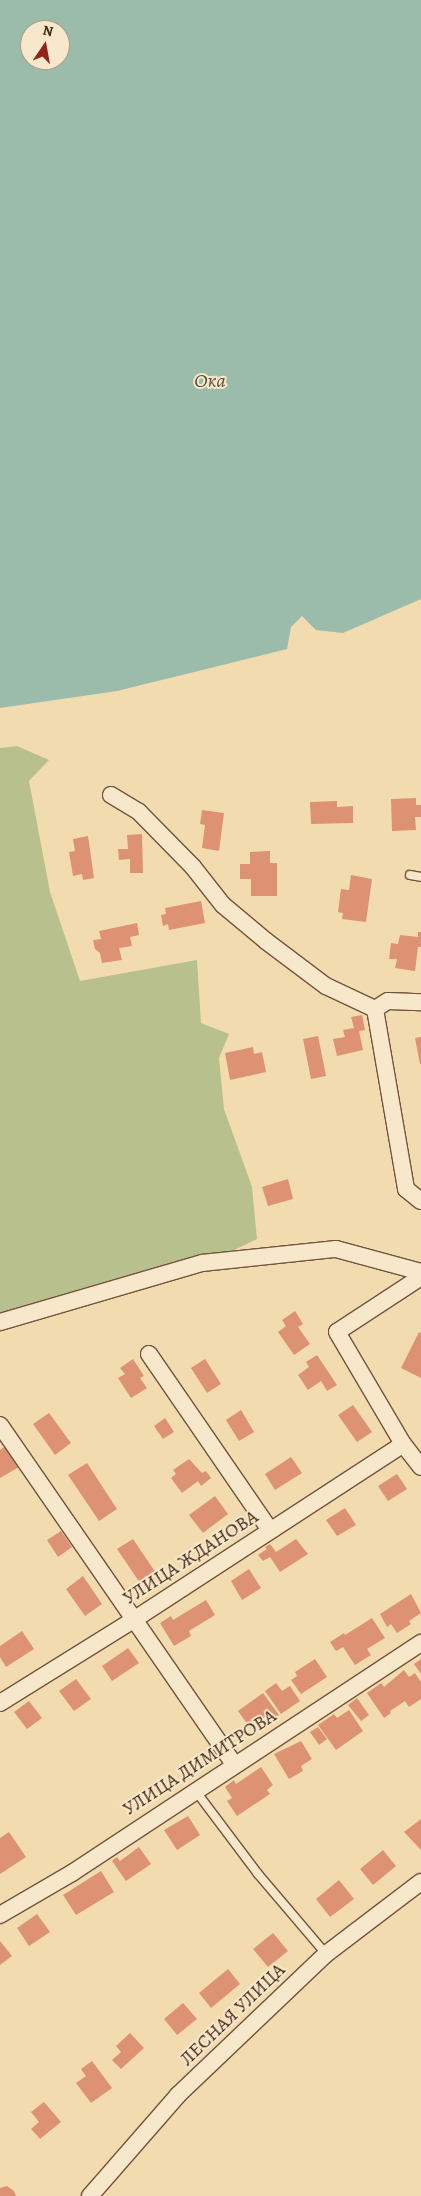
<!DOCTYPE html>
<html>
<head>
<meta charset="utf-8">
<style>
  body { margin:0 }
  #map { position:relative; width:421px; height:2196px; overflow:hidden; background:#f2dcaf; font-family:Alegreya,serif }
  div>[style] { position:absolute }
  .green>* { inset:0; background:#b8c18d }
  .water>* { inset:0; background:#9bbcab }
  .building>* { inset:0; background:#dd9373 }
  .roads { filter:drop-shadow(1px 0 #72543c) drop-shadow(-1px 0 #72543c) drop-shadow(0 1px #72543c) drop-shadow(0 -1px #72543c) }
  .lane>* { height:8px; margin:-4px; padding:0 4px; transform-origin:4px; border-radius:4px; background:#f7e8cb }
  .street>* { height:16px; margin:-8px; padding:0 8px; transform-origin:8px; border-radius:8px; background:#f7e8cb }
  span { translate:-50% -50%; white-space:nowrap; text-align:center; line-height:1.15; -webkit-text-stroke:4px #f7e8cb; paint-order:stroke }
  .street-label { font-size:19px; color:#472715 }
  .water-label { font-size:20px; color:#5c4c3a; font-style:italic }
  .north { position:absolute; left:20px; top:20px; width:50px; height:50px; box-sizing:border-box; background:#f7e8cb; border:1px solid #b19b82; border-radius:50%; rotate:12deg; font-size:14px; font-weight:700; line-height:20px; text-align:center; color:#472715 }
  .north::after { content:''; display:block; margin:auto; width:18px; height:22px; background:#8f2418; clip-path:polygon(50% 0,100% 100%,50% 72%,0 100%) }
</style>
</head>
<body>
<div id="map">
  <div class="green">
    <div style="clip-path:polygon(17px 746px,49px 760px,29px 781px,50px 892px,80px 981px,197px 960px,201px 1023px,229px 1034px,219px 1058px,224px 1109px,252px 1187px,257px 1239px,230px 1252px,0 1318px,0 748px)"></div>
  </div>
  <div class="water">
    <div style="clip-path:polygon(evenodd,0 0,421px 0,421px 599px,343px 633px,316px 630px,302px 616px,291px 627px,287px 649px,117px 691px,0 708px,0 0,30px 30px,60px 30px,60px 60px,30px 60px,30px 30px)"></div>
  </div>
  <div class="building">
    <div style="clip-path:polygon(416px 798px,416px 805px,421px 805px,421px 817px,415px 817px,416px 830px,392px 831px,391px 799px)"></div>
    <div style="clip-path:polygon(337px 801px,337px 807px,353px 806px,353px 823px,311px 824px,310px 802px)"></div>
    <div style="clip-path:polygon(202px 810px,224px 813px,219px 851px,202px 848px,205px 825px,200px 824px)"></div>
    <div style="clip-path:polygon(142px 834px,143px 873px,130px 873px,130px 859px,119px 860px,118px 849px,128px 849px,127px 835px)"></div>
    <div style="clip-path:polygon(88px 836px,94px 878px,83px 880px,82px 874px,73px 876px,69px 852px,75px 851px,73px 839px)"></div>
    <div style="clip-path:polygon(270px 851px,270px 863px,277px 863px,277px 896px,251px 896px,251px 879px,240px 879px,240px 864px,250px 864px,250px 852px)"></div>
    <div style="clip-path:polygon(351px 875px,372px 879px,366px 922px,342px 919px,343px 913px,338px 912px,341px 889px,349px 890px)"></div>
    <div style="clip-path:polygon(201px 901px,205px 923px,169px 930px,168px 924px,163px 926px,161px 915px,166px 914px,165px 908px)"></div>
    <div style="clip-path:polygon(137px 923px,139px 935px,130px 937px,132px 946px,119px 948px,122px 960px,102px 963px,100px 953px,95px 949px,93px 940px,101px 939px,99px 931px)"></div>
    <div style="clip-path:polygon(418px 932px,421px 932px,421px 947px,418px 947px,415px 971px,395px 968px,397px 959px,389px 959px,391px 943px,398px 944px,400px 935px,418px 937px)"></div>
    <div style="clip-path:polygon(362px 1015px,365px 1030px,359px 1031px,363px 1050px,337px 1056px,333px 1039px,345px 1037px,343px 1030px,354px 1028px,351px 1017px)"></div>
    <div style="clip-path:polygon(318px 1036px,326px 1076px,311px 1079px,303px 1039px)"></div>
    <div style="clip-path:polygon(421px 1037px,421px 1064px,420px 1064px,415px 1038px)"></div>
    <div style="clip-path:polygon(253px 1047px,254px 1054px,262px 1052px,266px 1072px,230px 1080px,225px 1053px)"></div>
    <div style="clip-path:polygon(288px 1179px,293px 1199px,268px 1206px,262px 1187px)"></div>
    <div style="clip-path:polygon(295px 1311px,303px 1324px,298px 1327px,310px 1344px,294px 1355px,278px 1332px,286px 1326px,282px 1320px)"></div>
    <div style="clip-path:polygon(419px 1332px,421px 1333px,421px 1378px,401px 1368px)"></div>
    <div style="clip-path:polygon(317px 1355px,337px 1385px,327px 1391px,321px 1381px,308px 1390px,298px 1375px,309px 1367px,306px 1362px)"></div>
    <div style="clip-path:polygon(133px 1359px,144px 1376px,140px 1378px,147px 1388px,131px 1398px,118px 1378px,125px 1374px,120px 1368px)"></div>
    <div style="clip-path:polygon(205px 1359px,221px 1384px,207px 1393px,191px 1368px)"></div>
    <div style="clip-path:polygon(353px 1405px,372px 1432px,357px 1442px,338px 1415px)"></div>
    <div style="clip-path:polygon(241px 1410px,254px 1432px,239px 1441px,226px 1420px)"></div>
    <div style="clip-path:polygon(49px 1413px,71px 1443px,55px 1455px,33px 1424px)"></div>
    <div style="clip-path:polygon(165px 1418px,174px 1432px,163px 1439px,154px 1426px)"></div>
    <div style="clip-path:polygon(6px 1446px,19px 1467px,0 1478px,0 1450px)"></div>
    <div style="clip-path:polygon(291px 1457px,302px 1473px,275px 1490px,265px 1474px)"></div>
    <div style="clip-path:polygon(189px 1459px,202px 1473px,206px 1471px,211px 1478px,201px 1486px,198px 1481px,182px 1493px,171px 1478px,176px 1474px,173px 1470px)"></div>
    <div style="clip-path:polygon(87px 1463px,117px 1509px,99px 1521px,68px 1475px)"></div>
    <div style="clip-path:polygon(397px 1474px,407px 1489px,388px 1501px,378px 1486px)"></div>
    <div style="clip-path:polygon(215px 1496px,228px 1514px,203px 1533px,189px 1515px)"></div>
    <div style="clip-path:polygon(345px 1508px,356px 1525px,337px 1536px,326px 1520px)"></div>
    <div style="clip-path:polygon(61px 1531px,72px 1547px,58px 1557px,47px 1540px)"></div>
    <div style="clip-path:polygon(133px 1539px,156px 1573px,140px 1583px,117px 1549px)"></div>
    <div style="clip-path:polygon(296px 1539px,308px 1554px,280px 1572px,270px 1557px,263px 1561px,258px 1555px,267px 1549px,265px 1547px,270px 1544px,276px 1552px)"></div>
    <div style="clip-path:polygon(249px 1569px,261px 1588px,242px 1600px,231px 1581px)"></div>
    <div style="clip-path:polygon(83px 1576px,102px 1604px,85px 1616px,66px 1589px)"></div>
    <div style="clip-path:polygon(411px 1594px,421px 1613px,409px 1621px,411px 1624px,397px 1633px,391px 1624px,387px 1627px,380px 1614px)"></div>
    <div style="clip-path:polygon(206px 1600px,215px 1615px,189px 1631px,191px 1636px,174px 1646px,160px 1623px,171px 1616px,173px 1620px)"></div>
    <div style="clip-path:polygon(372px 1618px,385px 1638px,367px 1649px,371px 1655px,355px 1665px,343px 1647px,336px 1651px,330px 1642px,344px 1633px,345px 1635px)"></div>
    <div style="clip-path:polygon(22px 1631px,34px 1649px,6px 1667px,0 1657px,0 1646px)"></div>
    <div style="clip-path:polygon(128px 1648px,139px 1663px,112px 1681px,102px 1666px)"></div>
    <div style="clip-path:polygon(315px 1659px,327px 1677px,301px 1694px,291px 1680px,297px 1676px,295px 1672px)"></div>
    <div style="clip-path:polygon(421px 1659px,421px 1674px,414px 1664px)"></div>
    <div style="clip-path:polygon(404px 1670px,409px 1677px,415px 1673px,421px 1682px,421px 1699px,409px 1707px,405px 1701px,390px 1711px,391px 1713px,384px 1718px,367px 1693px,381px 1683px,384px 1687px)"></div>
    <div style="clip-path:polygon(76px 1679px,91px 1699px,74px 1711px,59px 1691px)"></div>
    <div style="clip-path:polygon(276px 1683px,282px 1691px,290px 1686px,300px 1701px,281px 1714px,265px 1691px)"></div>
    <div style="clip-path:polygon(263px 1693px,279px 1715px,270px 1722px,266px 1716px,250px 1728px,238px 1711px)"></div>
    <div style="clip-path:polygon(357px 1698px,369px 1715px,361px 1721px,348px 1705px)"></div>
    <div style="clip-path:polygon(29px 1701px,42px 1718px,27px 1729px,14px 1712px)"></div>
    <div style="clip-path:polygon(349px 1710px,363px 1731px,336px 1750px,318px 1725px,334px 1714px,337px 1718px)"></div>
    <div style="clip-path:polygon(318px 1727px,327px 1739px,319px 1745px,310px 1732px)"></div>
    <div style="clip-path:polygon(301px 1741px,312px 1759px,301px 1766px,303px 1771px,289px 1779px,274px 1754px)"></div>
    <div style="clip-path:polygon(261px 1767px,273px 1785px,267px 1790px,270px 1794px,237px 1816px,227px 1801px,232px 1798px,225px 1787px,234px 1780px,236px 1784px)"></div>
    <div style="clip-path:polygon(188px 1816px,200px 1835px,177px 1850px,164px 1830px)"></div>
    <div style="clip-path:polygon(421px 1819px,421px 1850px,404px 1832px)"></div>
    <div style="clip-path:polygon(9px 1832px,26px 1857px,0 1874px,0 1838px)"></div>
    <div style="clip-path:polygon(139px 1847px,151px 1864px,126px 1881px,112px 1861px,117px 1857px,120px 1861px)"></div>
    <div style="clip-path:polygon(383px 1850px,396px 1866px,373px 1885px,360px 1869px)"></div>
    <div style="clip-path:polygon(101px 1871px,114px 1892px,76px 1915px,63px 1895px)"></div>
    <div style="clip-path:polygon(339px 1880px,354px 1899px,330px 1917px,316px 1899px)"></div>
    <div style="clip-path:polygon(37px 1914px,50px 1932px,29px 1946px,17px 1928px)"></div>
    <div style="clip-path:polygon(273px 1933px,288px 1951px,268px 1967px,253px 1949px)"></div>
    <div style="clip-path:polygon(0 1941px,12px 1956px,0 1965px)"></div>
    <div style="clip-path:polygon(228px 1969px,240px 1984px,211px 2008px,199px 1993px)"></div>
    <div style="clip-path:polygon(183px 2003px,197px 2019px,177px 2035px,164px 2019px)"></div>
    <div style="clip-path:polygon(130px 2033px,144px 2048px,121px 2069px,112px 2060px,121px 2052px,116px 2046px)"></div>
    <div style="clip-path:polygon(92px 2061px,112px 2088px,91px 2103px,76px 2083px,86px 2076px,81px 2069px)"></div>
    <div style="clip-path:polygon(44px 2102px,61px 2122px,40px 2139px,31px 2129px,39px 2122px,31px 2112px)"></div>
    <div style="clip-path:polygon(7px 2186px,14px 2191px,16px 2196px,0 2196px,0 2188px)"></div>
  </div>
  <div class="roads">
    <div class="lane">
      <div style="left:410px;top:875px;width:11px;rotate:10deg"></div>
      <div style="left:195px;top:1790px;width:105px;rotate:53.1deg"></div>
      <div style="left:258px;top:1874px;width:105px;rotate:49.6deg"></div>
    </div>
    <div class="street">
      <div style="left:111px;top:795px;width:33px;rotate:31deg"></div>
      <div style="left:139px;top:812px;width:77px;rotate:45.5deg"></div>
      <div style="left:193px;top:867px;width:48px;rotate:51.7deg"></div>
      <div style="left:223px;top:905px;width:56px;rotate:39.9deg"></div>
      <div style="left:266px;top:941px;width:75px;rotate:36.9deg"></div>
      <div style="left:326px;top:986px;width:54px;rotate:25.1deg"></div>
      <div style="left:375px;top:1009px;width:15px;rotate:-32deg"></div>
      <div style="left:388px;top:1001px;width:33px;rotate:2deg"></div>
      <div style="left:375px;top:1009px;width:183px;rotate:80.2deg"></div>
      <div style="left:406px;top:1189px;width:19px;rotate:39deg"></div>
      <div style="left:421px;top:1277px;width:100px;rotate:146.8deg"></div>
      <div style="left:337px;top:1332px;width:130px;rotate:59.5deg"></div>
      <div style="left:403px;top:1444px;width:29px;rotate:52deg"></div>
      <div style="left:0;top:1322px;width:210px;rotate:-16.3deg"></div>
      <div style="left:202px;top:1263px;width:135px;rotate:-6deg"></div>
      <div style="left:336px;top:1249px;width:88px;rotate:15.1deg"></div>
      <div style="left:149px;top:1354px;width:214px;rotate:55.5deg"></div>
      <div style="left:0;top:1425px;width:412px;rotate:55.4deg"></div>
      <div style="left:0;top:1703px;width:159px;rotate:-31.9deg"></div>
      <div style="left:135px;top:1619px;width:320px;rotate:-33.1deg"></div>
      <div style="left:0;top:1915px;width:83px;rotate:-30.3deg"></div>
      <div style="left:72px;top:1873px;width:418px;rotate:-33.4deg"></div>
      <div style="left:90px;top:2196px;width:134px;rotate:-48.9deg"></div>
      <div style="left:178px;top:2095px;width:204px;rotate:-43.6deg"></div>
      <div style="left:326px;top:1954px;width:119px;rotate:-37.2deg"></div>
    </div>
  </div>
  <div class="street-label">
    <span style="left:191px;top:1558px;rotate:-33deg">УЛИЦА ЖДАНОВА</span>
    <span style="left:200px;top:1763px;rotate:-33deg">УЛИЦА ДИМИТРОВА</span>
    <span style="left:233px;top:2015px;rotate:-44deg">ЛЕСНАЯ УЛИЦА</span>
  </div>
  <div class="water-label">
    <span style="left:210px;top:380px">Ока</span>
  </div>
  <div class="north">N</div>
</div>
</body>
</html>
